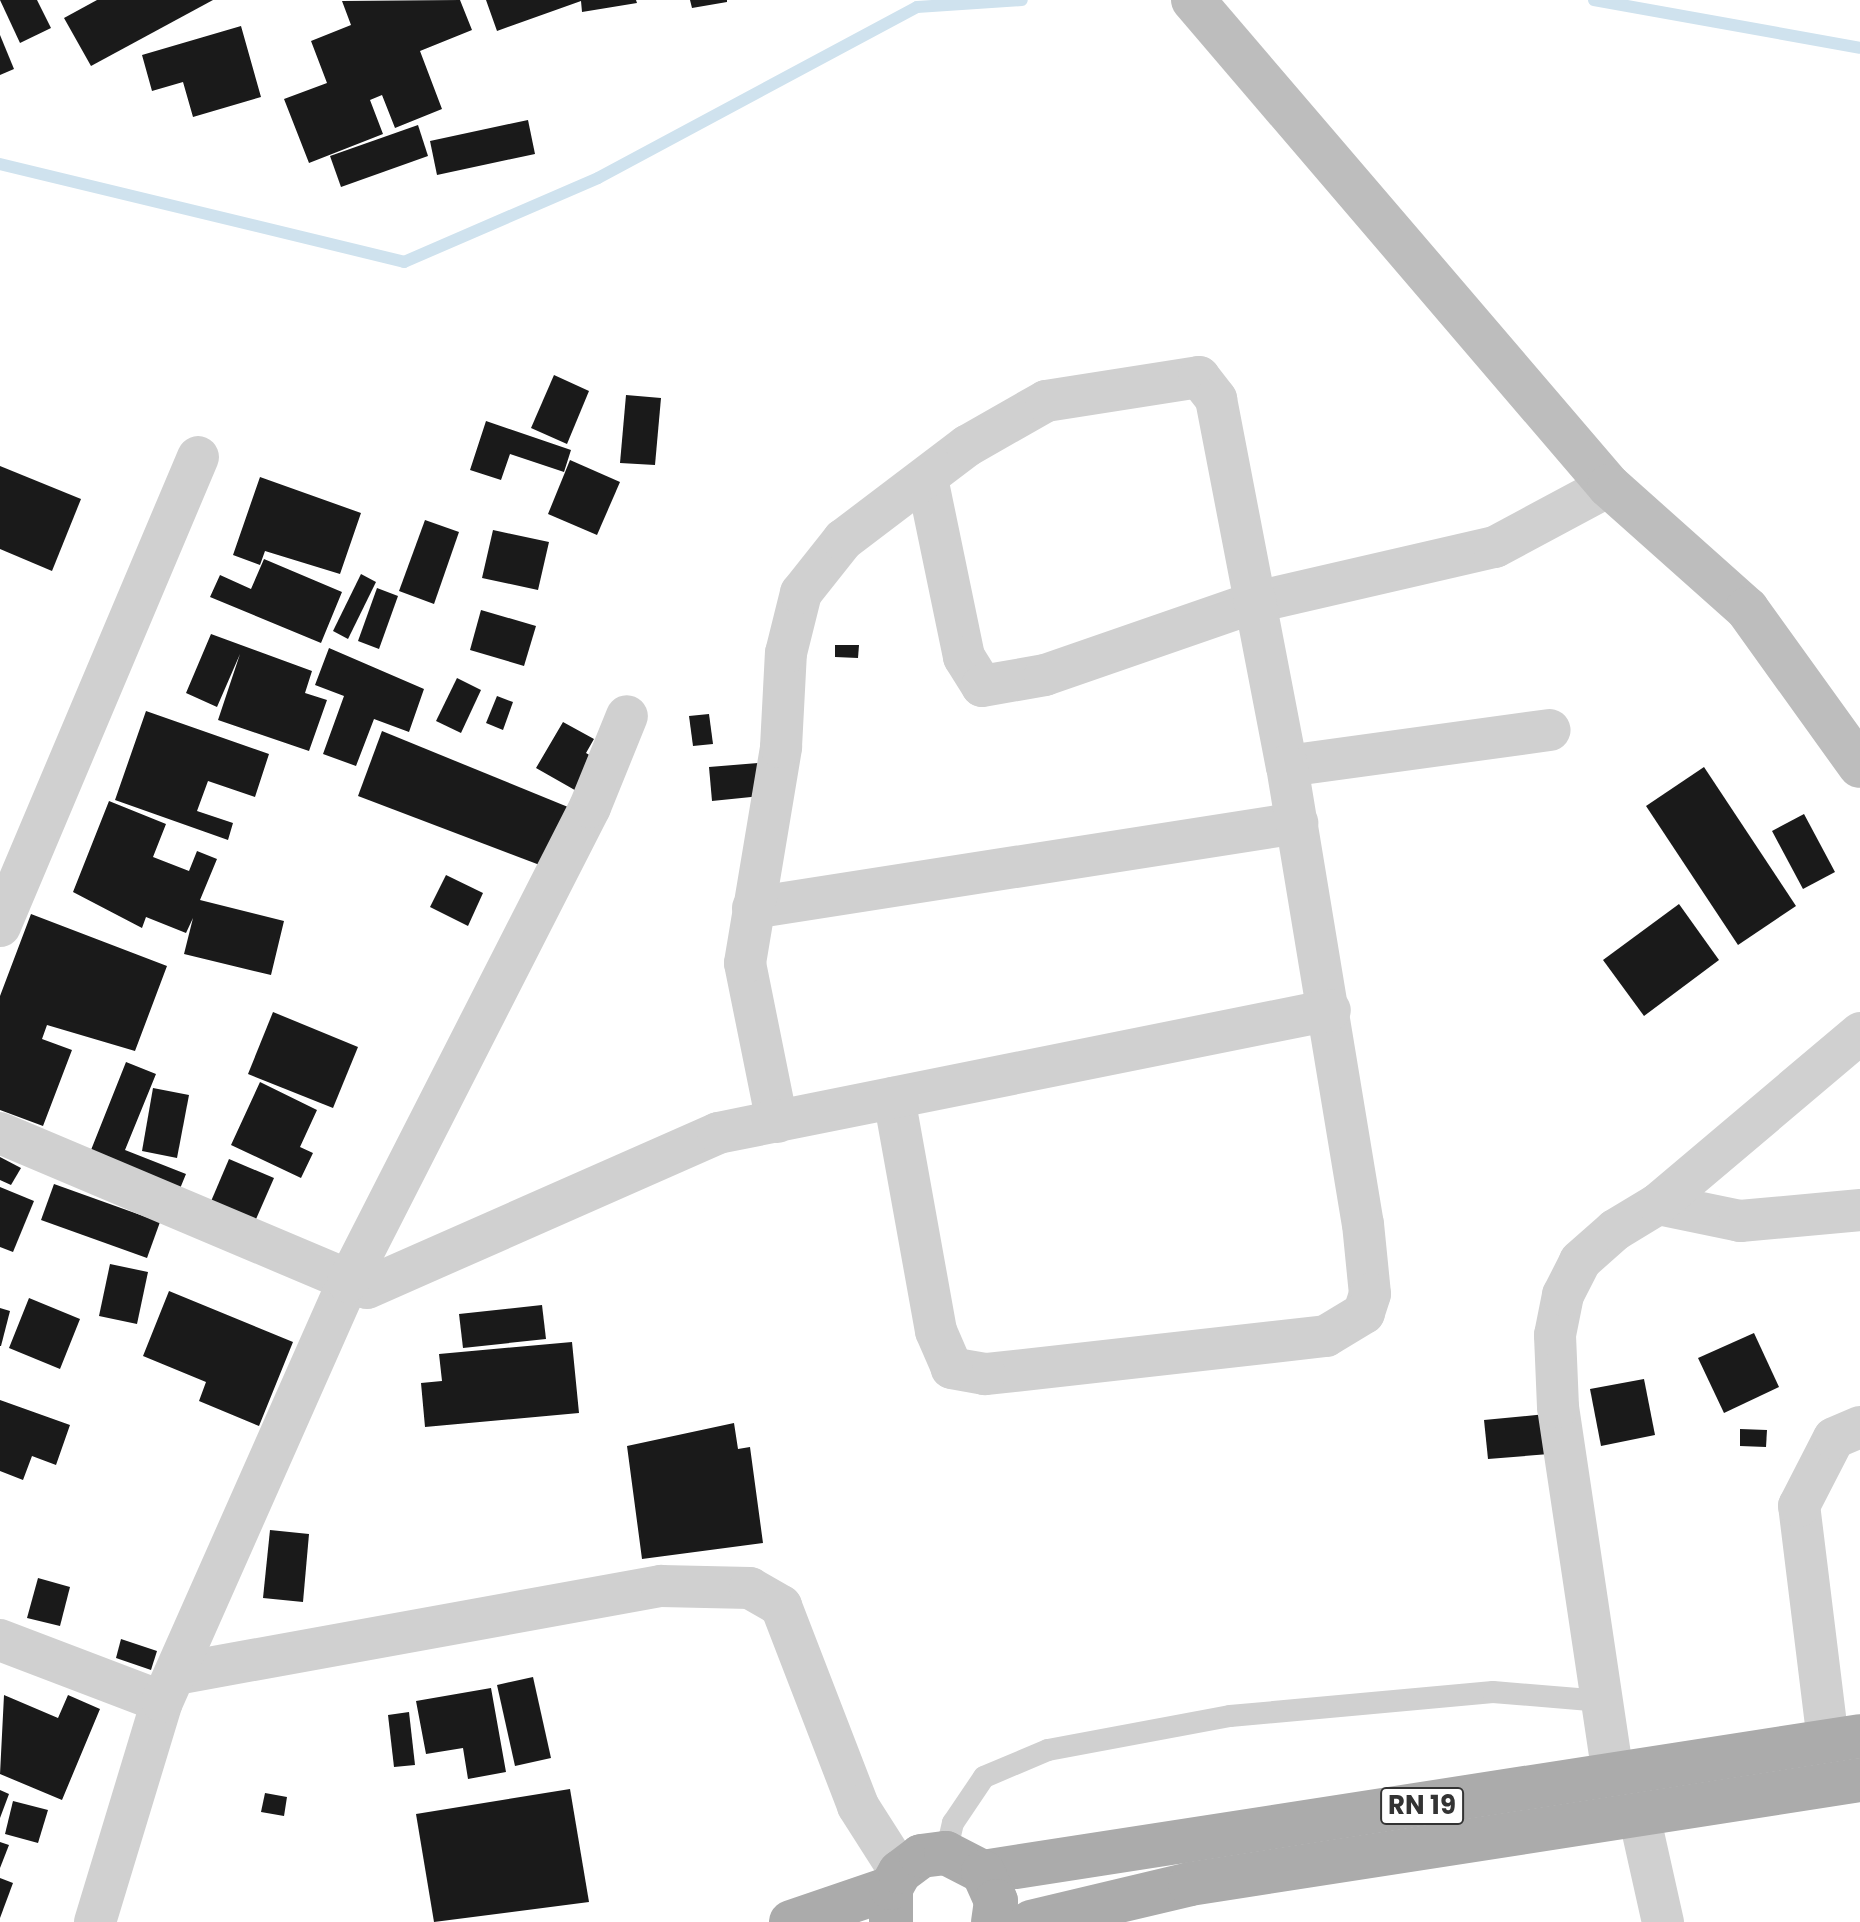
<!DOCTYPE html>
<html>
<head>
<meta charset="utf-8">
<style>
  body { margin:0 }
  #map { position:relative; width:1860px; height:1922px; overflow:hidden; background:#fff; font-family:Poppins,sans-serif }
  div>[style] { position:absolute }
  .stream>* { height:12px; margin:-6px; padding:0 6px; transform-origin:6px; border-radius:6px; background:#cfe2ee }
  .building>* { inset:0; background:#1a1a1a }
  .service>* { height:22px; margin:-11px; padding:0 11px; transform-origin:11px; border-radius:11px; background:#d0d0d0 }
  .minor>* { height:42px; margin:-21px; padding:0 21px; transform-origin:21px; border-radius:21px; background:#d0d0d0 }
  .secondary>* { height:44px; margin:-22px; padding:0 22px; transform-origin:22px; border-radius:22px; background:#bdbdbd }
  .primary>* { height:44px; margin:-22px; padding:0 22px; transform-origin:22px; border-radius:22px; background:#ababab }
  span { translate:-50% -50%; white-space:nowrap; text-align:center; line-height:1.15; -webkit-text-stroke:8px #fff; paint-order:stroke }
  .shield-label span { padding:2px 6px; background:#fff; border:2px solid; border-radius:6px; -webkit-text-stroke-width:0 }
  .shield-label { font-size:26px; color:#333; font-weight:700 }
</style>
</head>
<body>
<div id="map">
  <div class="stream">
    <div style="left:1594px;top:0;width:270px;rotate:10.2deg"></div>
    <div style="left:0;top:164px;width:416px;rotate:13.6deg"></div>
    <div style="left:404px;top:262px;width:211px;rotate:-23.4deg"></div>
    <div style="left:598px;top:178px;width:362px;rotate:-28.2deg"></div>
    <div style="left:917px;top:7px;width:105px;rotate:-3.8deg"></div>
  </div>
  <div class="building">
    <div style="clip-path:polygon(0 0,37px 0,51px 28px,20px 43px)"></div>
    <div style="clip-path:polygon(97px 0,213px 0,91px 66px,64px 18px)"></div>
    <div style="clip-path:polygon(460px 0,472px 30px,420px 51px,442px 109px,395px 128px,382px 95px,370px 100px,383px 134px,309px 163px,284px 99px,327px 83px,311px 41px,351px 25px,342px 1px)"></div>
    <div style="clip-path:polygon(486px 0,636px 0,637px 3px,582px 12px,581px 1px,497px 31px)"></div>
    <div style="clip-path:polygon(690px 0,727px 0,727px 2px,692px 8px)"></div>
    <div style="clip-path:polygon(241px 26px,261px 97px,193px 117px,183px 82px,152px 91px,142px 55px)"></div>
    <div style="clip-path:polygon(0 35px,14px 69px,0 75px)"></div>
    <div style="clip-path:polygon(528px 120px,535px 154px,437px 175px,430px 141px)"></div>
    <div style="clip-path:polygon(418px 125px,428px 156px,341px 187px,330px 156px)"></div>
    <div style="clip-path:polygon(554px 375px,589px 391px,567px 444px,531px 428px)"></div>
    <div style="clip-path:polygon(626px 395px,661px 398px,655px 465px,620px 463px)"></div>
    <div style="clip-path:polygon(486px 421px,571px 450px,564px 472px,510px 454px,501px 480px,470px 470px)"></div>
    <div style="clip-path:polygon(570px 460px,620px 482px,597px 535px,548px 514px)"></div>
    <div style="clip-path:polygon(0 466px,81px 499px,52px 571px,0 549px)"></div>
    <div style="clip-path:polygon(260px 477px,361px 513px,340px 574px,265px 551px,260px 565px,233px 555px)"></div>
    <div style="clip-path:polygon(425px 520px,459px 532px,434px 604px,399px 591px)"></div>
    <div style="clip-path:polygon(493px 530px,549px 542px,538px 590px,482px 578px)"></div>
    <div style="clip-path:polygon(264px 559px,342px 592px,321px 643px,210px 597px,220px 575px,251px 589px)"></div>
    <div style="clip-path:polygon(361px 574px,376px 582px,348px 639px,333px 631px)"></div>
    <div style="clip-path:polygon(377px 588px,398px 596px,379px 649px,358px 641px)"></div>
    <div style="clip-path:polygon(481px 610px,536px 626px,524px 666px,470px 650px)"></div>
    <div style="clip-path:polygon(211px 634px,312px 671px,305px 693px,327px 700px,309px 751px,218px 720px,240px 654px,217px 707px,186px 693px)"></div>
    <div style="clip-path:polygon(835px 645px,859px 645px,858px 658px,835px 657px)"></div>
    <div style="clip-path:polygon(329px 648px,424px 689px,409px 732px,374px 719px,356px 766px,323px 754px,344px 696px,315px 685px)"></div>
    <div style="clip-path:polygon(457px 678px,481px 690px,461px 733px,436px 721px)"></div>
    <div style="clip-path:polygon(497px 696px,513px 702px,503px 730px,486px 723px)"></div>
    <div style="clip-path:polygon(146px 711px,269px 754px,255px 797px,208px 781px,197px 811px,233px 823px,228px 840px,115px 800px)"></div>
    <div style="clip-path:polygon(709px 714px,713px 744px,693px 746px,689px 716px)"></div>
    <div style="clip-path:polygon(563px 722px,594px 739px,586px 753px,598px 760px,580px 793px,536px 768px)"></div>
    <div style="clip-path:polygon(382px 731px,568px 807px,545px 867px,358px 796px)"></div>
    <div style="clip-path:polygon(758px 763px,761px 796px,712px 801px,709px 767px)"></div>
    <div style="clip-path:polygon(1704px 767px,1796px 906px,1738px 945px,1646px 806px)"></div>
    <div style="clip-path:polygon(109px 801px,166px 824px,153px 857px,189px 871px,197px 851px,217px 859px,200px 900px,284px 921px,271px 975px,184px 954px,193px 918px,186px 933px,146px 917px,142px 928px,73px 892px)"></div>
    <div style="clip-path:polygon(1804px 814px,1835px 872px,1803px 889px,1772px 831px)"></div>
    <div style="clip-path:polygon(446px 875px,483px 893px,468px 926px,430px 907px)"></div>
    <div style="clip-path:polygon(1679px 904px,1719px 960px,1644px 1016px,1603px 960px)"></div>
    <div style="clip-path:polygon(31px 914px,167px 966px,135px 1051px,47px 1025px,42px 1039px,72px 1050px,43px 1126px,0 1110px,0 996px)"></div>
    <div style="clip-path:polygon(273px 1012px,358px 1047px,333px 1108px,248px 1074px)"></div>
    <div style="clip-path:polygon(126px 1062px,156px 1074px,125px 1150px,186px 1174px,179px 1191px,89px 1155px)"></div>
    <div style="clip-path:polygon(260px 1082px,317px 1110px,300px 1147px,313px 1153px,301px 1178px,231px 1145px)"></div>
    <div style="clip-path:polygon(153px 1088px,189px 1095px,177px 1158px,142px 1151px)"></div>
    <div style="clip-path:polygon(0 1157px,21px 1168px,11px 1185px,0 1180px)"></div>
    <div style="clip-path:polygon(229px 1159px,274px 1178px,253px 1226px,209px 1206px)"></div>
    <div style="clip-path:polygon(54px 1184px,160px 1222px,147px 1258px,41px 1220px)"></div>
    <div style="clip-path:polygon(0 1187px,34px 1201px,13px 1252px,0 1247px)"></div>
    <div style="clip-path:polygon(110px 1264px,148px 1272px,137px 1324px,99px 1316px)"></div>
    <div style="clip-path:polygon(169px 1291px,293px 1342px,259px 1426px,199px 1401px,206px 1382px,143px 1356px)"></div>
    <div style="clip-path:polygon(29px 1298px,80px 1319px,60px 1369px,9px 1348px)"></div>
    <div style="clip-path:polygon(542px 1305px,546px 1339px,463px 1348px,459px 1314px)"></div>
    <div style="clip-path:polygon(0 1308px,10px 1311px,1px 1346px,0 1346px)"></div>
    <div style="clip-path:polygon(1754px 1333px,1779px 1387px,1724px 1413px,1698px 1358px)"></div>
    <div style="clip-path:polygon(572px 1342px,579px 1413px,425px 1427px,421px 1383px,442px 1381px,439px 1354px)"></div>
    <div style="clip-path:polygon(1644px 1379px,1655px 1435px,1601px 1446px,1590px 1389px)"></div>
    <div style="clip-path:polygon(0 1400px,70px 1425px,56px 1465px,32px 1456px,23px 1480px,0 1471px)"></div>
    <div style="clip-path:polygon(1546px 1414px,1549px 1454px,1488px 1459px,1484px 1420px)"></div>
    <div style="clip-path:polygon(734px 1423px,738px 1449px,750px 1447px,763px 1543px,642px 1559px,627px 1446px)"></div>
    <div style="clip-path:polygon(1740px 1429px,1767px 1430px,1766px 1447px,1740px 1446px)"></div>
    <div style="clip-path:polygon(270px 1530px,309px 1534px,303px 1602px,263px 1598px)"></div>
    <div style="clip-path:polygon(38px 1578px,70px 1587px,60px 1626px,27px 1618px)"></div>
    <div style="clip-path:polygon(121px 1639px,157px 1651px,151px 1670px,116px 1658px)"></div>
    <div style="clip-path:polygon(533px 1677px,551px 1758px,515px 1766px,497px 1685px)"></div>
    <div style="clip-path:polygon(491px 1688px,506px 1772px,468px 1779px,463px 1748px,426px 1754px,416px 1701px)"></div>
    <div style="clip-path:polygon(4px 1695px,58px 1718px,68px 1695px,100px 1709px,62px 1800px,0 1774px)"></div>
    <div style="clip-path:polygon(409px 1712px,415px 1765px,394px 1767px,388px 1715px)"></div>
    <div style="clip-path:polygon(570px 1789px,589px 1902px,434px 1922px,416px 1814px)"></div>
    <div style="clip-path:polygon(0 1790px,9px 1794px,0 1818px)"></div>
    <div style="clip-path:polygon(265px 1793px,287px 1797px,284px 1816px,261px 1812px)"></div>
    <div style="clip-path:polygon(13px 1801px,48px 1810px,38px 1843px,5px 1834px)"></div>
    <div style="clip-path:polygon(0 1842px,9px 1845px,0 1868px)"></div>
    <div style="clip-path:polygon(0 1878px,13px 1883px,0 1918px)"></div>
  </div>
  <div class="service">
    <div style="left:946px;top:1853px;width:31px;rotate:-77deg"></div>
    <div style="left:953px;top:1823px;width:55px;rotate:-56deg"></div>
    <div style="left:984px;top:1777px;width:69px;rotate:-22.9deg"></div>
    <div style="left:1048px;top:1750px;width:185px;rotate:-10.6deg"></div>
    <div style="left:1230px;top:1716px;width:264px;rotate:-5.2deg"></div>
    <div style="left:1493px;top:1692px;width:109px;rotate:4.7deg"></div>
  </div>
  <div class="minor">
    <div style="left:927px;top:478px;width:183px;rotate:78.3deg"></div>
    <div style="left:964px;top:657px;width:34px;rotate:58deg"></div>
    <div style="left:982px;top:686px;width:64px;rotate:-9.9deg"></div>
    <div style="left:1045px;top:675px;width:223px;rotate:-19.1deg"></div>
    <div style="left:1256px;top:602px;width:245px;rotate:-13deg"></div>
    <div style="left:1495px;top:547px;width:129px;rotate:-28.2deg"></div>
    <div style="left:1287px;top:766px;width:265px;rotate:-7.8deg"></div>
    <div style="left:753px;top:908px;width:551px;rotate:-8.88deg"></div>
    <div style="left:0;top:926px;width:509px;rotate:-67.11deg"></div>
    <div style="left:777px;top:1122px;width:162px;rotate:-101.4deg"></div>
    <div style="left:745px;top:963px;width:219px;rotate:-80.5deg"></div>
    <div style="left:781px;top:747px;width:94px;rotate:-87deg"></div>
    <div style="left:786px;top:653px;width:62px;rotate:-76deg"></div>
    <div style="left:801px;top:593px;width:68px;rotate:-51.6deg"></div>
    <div style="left:843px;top:540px;width:156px;rotate:-37.2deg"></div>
    <div style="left:967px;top:446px;width:91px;rotate:-29.7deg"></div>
    <div style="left:1046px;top:401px;width:155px;rotate:-8.9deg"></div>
    <div style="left:1199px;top:377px;width:28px;rotate:52deg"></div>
    <div style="left:1216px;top:399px;width:374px;rotate:79.1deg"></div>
    <div style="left:1287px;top:766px;width:464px;rotate:80.6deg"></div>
    <div style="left:1363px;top:1224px;width:70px;rotate:84.3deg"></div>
    <div style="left:1370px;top:1294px;width:20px;rotate:108deg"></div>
    <div style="left:1364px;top:1313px;width:44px;rotate:148.8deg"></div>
    <div style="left:1326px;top:1336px;width:343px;rotate:173.6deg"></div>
    <div style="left:985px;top:1374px;width:34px;rotate:-170deg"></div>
    <div style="left:952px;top:1368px;width:40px;rotate:-113.4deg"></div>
    <div style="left:936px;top:1331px;width:237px;rotate:-100.2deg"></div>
    <div style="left:0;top:1133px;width:398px;rotate:22.9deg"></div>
    <div style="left:367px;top:1288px;width:384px;rotate:-23.8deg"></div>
    <div style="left:718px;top:1133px;width:624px;rotate:-11.36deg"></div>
    <div style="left:1658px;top:1204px;width:84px;rotate:11.7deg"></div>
    <div style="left:1740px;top:1221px;width:121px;rotate:-5.2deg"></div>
    <div style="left:0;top:1640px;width:173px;rotate:20.9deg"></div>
    <div style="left:176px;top:1674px;width:493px;rotate:-10.3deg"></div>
    <div style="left:661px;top:1586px;width:89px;rotate:1.3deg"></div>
    <div style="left:750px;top:1588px;width:36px;rotate:30deg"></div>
    <div style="left:781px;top:1606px;width:214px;rotate:68.9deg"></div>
    <div style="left:858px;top:1806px;width:78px;rotate:57.5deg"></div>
    <div style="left:1828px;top:1741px;width:237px;rotate:-97deg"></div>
    <div style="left:1799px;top:1506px;width:76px;rotate:-62.8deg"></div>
    <div style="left:1834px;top:1438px;width:28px;rotate:-23deg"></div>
    <div style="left:1613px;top:1775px;width:372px;rotate:-98.5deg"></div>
    <div style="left:1558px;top:1407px;width:72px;rotate:-92.4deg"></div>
    <div style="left:1555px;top:1335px;width:41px;rotate:-78.7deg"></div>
    <div style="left:1563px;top:1295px;width:38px;rotate:-63deg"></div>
    <div style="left:1580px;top:1261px;width:47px;rotate:-41.5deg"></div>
    <div style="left:1615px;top:1230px;width:50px;rotate:-31.2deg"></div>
    <div style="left:1658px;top:1204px;width:265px;rotate:-40.2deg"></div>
    <div style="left:1639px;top:1815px;width:110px;rotate:77.4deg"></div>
    <div style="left:95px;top:1922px;width:230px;rotate:-73.1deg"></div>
    <div style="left:162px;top:1702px;width:459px;rotate:-66.1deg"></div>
    <div style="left:348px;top:1282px;width:533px;rotate:-63deg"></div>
    <div style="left:590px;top:807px;width:98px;rotate:-67.9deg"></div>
  </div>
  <div class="secondary">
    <div style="left:1193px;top:0;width:640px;rotate:49.44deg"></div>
    <div style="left:1609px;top:486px;width:185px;rotate:41.7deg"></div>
    <div style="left:1747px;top:609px;width:193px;rotate:54.3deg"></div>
  </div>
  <div class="primary">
    <div style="left:983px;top:1872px;width:887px;rotate:-8.81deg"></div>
    <div style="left:791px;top:1922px;width:106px;rotate:-18.8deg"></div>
    <div style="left:891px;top:1922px;width:34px;rotate:-90deg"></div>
    <div style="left:891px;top:1888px;width:18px;rotate:-61deg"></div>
    <div style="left:900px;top:1872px;width:26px;rotate:-37deg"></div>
    <div style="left:921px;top:1856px;width:25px;rotate:-7deg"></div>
    <div style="left:946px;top:1853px;width:42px;rotate:27.2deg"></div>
    <div style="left:983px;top:1872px;width:32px;rotate:66deg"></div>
    <div style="left:996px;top:1901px;width:21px;rotate:98deg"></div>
    <div style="left:1031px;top:1922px;width:163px;rotate:-13.4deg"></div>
    <div style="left:1190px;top:1884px;width:678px;rotate:-8.82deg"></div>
  </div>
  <div class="shield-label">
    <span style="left:1422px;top:1806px">RN 19</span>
  </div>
</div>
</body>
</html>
